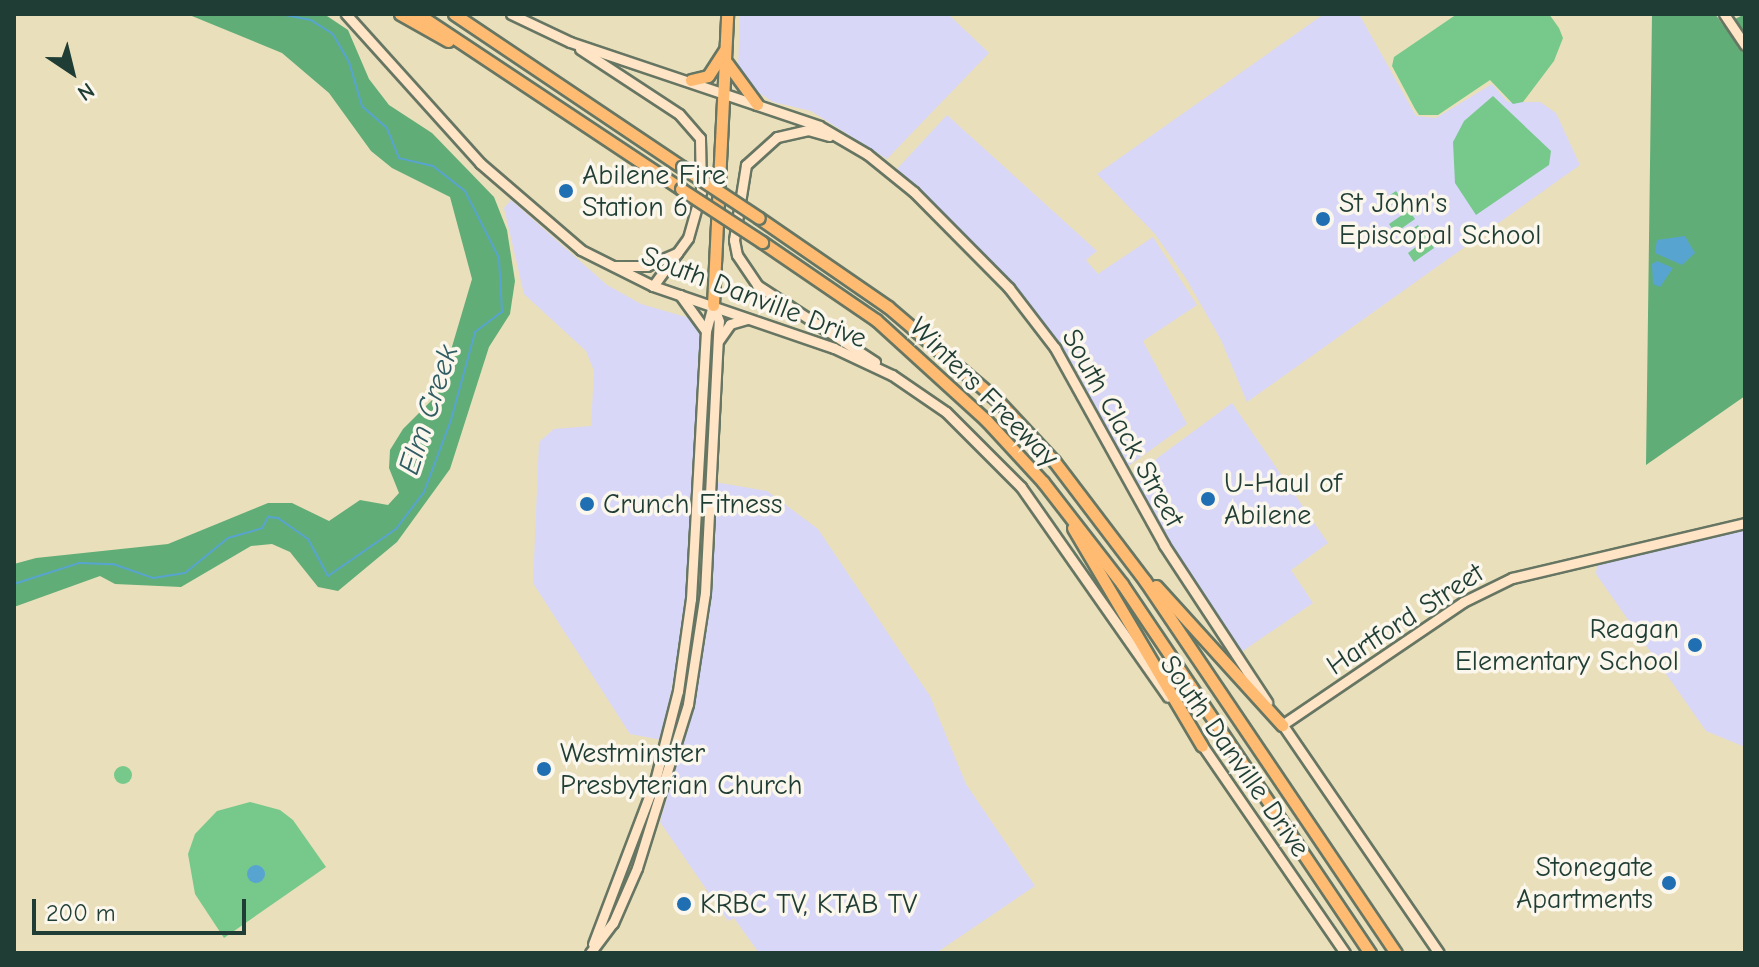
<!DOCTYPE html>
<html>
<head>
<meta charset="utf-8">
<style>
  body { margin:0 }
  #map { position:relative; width:1759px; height:967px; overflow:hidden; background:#eadfbb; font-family:"Comic Neue",sans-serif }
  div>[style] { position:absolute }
  .built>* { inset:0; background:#d8d7f8 }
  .green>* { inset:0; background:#77c98b }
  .round { border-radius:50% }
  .forest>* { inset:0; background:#61ad77 }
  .water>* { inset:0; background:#58a4d1 }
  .stream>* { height:2px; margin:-1px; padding:0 1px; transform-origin:1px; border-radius:1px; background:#58a4d1 }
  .roads { filter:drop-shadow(2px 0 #667663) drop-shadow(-2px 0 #667663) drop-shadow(0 2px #667663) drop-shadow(0 -2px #667663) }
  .secondary>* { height:9px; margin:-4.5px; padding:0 4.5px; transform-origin:4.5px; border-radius:4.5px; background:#ffe4c6 }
  .highway>* { height:11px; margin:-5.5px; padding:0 5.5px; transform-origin:5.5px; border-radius:5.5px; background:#ffbb71 }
  .bridges { filter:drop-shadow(2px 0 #667663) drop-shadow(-2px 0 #667663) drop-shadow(0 2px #667663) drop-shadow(0 -2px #667663) }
  .highway-bridge>* { height:11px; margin:-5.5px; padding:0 5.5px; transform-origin:5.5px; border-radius:5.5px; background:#ffbb71 }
  .dots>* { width:22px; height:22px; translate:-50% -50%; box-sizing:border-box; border:4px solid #fbf7ec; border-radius:50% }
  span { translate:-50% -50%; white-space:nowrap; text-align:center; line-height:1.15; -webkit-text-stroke:7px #fbf7ec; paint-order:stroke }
  .poi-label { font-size:28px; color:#1f3d34 }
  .left { translate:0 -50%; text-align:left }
  .right { translate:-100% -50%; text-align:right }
  .street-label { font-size:28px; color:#1f3d34 }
  .water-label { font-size:30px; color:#305c63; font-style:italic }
  .frame { position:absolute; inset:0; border:16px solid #1f3d34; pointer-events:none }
  .north { position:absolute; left:32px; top:32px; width:80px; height:80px; -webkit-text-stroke:6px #fbf7ec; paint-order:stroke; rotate:145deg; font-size:22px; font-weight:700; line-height:32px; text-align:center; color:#1f3d34 }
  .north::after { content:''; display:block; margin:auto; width:28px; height:36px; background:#1f3d34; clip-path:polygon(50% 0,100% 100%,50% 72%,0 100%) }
  .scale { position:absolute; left:32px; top:899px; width:214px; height:36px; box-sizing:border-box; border:4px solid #1f3d34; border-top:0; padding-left:10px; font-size:24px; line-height:28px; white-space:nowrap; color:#1f3d34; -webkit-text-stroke:6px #fbf7ec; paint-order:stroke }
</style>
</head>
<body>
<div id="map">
  <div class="built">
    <div style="clip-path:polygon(740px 14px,948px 14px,989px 53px,887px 159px,811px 111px,773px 102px,750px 87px,738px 68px)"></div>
    <div style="clip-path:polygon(1324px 14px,1359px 14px,1416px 116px,1436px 118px,1492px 84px,1508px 102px,1540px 102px,1556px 113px,1580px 165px,1247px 402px,1221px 340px,1187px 280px,1155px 234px,1097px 174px)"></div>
    <div style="clip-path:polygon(947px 115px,1097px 251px,1086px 260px,1098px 274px,1153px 237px,1197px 305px,1143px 341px,1187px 424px,1127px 467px,1074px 366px,1041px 320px,982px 252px,896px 170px)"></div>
    <div style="clip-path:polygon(511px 200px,607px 285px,641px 304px,696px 320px,701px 331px,686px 611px,662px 740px,630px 734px,533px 583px,539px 442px,554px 429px,591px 426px,594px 371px,586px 351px,524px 294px,504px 208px)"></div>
    <div style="clip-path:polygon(1232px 403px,1328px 543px,1291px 570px,1313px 603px,1240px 653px,1188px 577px,1133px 476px)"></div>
    <div style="clip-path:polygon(714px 482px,767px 491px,818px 529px,930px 696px,966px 784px,1035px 886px,936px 953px,759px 953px,734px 918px,728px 921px,660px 822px,688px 724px,708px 623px)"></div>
    <div style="clip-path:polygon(1745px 530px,1745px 747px,1706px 731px,1596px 574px,1597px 565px)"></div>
  </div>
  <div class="green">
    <div style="clip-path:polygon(1457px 14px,1549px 14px,1559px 28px,1563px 38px,1554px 61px,1523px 102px,1513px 104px,1490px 80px,1438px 115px,1419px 115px,1415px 109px,1392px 66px,1394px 57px)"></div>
    <div style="clip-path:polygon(1493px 96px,1551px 151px,1549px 165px,1476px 215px,1455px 183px,1453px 142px,1464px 121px)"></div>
    <div style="clip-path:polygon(1396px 191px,1415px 219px,1395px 233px,1389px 224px,1402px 215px,1394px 203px,1380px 212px,1375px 205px)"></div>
    <div style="clip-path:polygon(1418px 225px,1434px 248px,1414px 262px,1408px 253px,1417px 246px,1408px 232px)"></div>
    <div class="round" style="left:114px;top:766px;width:18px;height:18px"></div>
    <div style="clip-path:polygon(250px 802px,280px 810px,293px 820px,326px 867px,224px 938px,195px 894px,188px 854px,195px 834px,217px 811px)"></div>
  </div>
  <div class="forest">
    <div style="clip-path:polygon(187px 14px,324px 14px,348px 30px,369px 79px,389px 105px,432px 133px,494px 197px,507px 230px,515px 281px,510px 314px,489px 347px,450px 469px,397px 542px,338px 591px,318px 587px,290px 552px,272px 544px,251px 546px,181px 587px,115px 584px,100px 576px,14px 607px,14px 564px,36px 558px,168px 544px,268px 503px,292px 503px,329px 521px,360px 500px,388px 505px,399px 493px,389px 468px,390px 450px,403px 429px,438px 394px,472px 279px,450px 197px,392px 168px,371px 151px,329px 93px,282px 53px)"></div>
    <div style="clip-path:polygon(1652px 14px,1715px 14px,1723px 25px,1745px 14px,1745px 396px,1646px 465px)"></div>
  </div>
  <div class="water">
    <div style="clip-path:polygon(1685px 236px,1695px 253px,1682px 265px,1655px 253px,1657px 240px)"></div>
    <div style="clip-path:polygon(1657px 261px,1673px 268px,1660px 287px,1653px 284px,1652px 264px)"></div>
    <div class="round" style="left:247px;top:865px;width:18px;height:18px"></div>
  </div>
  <div class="stream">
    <div style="left:256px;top:14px;width:8px"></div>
    <div style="left:14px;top:584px;width:68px;rotate:-17.9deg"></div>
    <div style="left:79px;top:563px;width:34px;rotate:2deg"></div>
    <div style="left:113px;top:564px;width:42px;rotate:19.3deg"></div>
    <div style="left:153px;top:578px;width:32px;rotate:-9deg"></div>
    <div style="left:185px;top:573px;width:55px;rotate:-39.1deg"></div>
    <div style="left:228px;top:538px;width:35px;rotate:-16deg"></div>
    <div style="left:262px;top:528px;width:13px;rotate:-61deg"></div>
    <div style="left:268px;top:517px;width:10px;rotate:6deg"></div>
    <div style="left:278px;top:518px;width:37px;rotate:35deg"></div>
    <div style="left:308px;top:539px;width:42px;rotate:61.6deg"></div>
    <div style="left:328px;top:576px;width:83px;rotate:-34.7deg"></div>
    <div style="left:396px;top:529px;width:46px;rotate:-52.9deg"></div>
    <div style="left:424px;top:492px;width:77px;rotate:-69.4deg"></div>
    <div style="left:451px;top:420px;width:91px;rotate:-74.7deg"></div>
    <div style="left:475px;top:332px;width:34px;rotate:-37deg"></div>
    <div style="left:502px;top:312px;width:54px;rotate:-93.2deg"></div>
    <div style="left:499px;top:258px;width:75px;rotate:-116.9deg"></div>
    <div style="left:465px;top:191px;width:41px;rotate:-142deg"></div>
    <div style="left:433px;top:166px;width:35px;rotate:-167deg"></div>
    <div style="left:399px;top:158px;width:32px;rotate:-112deg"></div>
    <div style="left:387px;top:128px;width:33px;rotate:-139deg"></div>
    <div style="left:362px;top:106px;width:46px;rotate:-106.5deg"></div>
    <div style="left:349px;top:62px;width:32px;rotate:-120deg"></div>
    <div style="left:333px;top:34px;width:26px;rotate:-148deg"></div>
    <div style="left:311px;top:20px;width:33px;rotate:-169deg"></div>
  </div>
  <div class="roads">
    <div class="secondary">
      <div style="left:346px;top:14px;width:200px;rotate:48deg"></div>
      <div style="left:480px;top:163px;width:133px;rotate:40.7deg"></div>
      <div style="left:581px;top:250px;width:80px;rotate:26.6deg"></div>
      <div style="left:653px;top:286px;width:191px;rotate:18.9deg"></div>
      <div style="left:834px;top:348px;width:64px;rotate:25deg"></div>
      <div style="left:892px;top:375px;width:65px;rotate:34.4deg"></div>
      <div style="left:946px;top:412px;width:106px;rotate:45deg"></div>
      <div style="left:1021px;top:487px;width:256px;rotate:55deg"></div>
      <div style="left:511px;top:14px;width:65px;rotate:25.4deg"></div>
      <div style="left:570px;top:42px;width:263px;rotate:18.6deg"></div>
      <div style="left:819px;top:126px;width:56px;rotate:30.3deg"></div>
      <div style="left:867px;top:154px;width:60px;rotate:39deg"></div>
      <div style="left:914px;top:192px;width:135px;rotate:45.3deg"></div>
      <div style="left:1009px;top:288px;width:76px;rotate:52.5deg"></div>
      <div style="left:1055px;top:348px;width:225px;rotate:61deg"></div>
      <div style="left:1164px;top:545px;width:188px;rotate:56.7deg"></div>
      <div style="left:1724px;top:14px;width:37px;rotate:56deg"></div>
      <div style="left:580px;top:49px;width:118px;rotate:33.3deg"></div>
      <div style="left:679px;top:114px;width:32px;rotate:49deg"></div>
      <div style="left:700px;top:138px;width:54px;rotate:88.9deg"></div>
      <div style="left:701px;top:192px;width:48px;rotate:105.8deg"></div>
      <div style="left:688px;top:238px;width:19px;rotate:126deg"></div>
      <div style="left:677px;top:253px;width:33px;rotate:157deg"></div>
      <div style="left:647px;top:266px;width:33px;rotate:180deg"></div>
      <div style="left:829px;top:136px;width:22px;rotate:-164deg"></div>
      <div style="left:808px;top:130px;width:32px;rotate:167deg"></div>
      <div style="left:777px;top:137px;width:42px;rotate:137.9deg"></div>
      <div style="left:746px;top:165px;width:76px;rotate:99.1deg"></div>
      <div style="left:734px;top:240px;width:15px;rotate:79deg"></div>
      <div style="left:737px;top:255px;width:36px;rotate:56deg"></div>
      <div style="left:757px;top:285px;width:141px;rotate:33.1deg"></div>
      <div style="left:653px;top:286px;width:41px;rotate:-54deg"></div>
      <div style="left:680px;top:295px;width:44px;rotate:54.2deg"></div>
      <div style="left:719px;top:340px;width:19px;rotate:-55deg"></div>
      <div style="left:730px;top:324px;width:18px;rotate:-16deg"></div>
      <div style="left:1280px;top:721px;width:281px;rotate:55.6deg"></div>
      <div style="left:1282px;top:725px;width:219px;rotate:-34.2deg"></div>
      <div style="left:1463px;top:602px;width:55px;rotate:-26.1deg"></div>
      <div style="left:1512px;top:578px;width:239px;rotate:-13.3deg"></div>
      <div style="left:1200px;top:742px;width:256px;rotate:55.5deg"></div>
      <div style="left:593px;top:944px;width:174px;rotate:-69.2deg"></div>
      <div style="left:655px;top:781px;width:93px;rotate:-75.7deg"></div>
      <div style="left:678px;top:691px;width:93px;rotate:-82deg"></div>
      <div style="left:691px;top:599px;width:268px;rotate:-86.8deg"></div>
      <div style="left:706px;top:331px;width:27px;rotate:-75deg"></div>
      <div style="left:590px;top:953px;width:38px;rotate:-53deg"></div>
      <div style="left:613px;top:923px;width:60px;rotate:-66.4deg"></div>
      <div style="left:637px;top:868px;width:172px;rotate:-72.7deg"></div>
      <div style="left:688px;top:704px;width:112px;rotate:-81.3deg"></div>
      <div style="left:705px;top:593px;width:272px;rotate:-87.1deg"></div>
      <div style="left:719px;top:321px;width:17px;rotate:-111deg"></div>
    </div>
    <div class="highway">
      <div style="left:400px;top:14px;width:55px;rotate:29.4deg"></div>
      <div style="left:418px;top:14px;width:316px;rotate:33.6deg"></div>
      <div style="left:454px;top:14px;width:275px;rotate:33.9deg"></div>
      <div style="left:727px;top:63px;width:51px;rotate:53.8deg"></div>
      <div style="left:691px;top:80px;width:17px;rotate:-13deg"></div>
      <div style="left:708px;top:76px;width:30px;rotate:-57deg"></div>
      <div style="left:759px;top:218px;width:157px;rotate:34.6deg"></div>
      <div style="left:888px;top:307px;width:145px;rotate:40.5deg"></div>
      <div style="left:998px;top:401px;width:82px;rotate:47deg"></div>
      <div style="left:1054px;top:461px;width:151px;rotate:52.8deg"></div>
      <div style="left:1145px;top:581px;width:449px;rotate:56deg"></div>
      <div style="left:762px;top:242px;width:138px;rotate:34.4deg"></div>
      <div style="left:876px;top:320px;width:149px;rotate:42.3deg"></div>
      <div style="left:986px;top:420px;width:84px;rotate:47.4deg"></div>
      <div style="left:1043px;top:482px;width:129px;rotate:52.2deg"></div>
      <div style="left:1122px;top:584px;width:445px;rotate:56.1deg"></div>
      <div style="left:713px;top:305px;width:291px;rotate:-87.2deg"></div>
      <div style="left:1073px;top:528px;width:253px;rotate:59.4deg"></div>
      <div style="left:1156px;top:586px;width:188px;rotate:47.8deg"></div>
    </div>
  </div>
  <div class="bridges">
    <div class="highway-bridge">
      <div style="left:682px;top:167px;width:92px;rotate:33.5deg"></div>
      <div style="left:681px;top:189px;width:97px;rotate:33.2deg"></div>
    </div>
  </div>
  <div class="dots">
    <div style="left:566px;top:191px;background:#1f6fb2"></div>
    <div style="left:1323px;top:219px;background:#1f6fb2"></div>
    <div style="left:1208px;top:499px;background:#1f6fb2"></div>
    <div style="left:587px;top:504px;background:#1f6fb2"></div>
    <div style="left:1695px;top:645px;background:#1f6fb2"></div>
    <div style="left:544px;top:769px;background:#1f6fb2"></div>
    <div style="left:1669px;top:883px;background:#1f6fb2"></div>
    <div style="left:684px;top:904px;background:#1f6fb2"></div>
  </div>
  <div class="poi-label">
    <span class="left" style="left:582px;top:191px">Abilene Fire<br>Station 6</span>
    <span class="left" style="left:1339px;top:219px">St John's<br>Episcopal School</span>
    <span class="left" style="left:1224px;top:499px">U-Haul of<br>Abilene</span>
    <span class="left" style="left:603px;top:504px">Crunch Fitness</span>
    <span class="right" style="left:1679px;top:645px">Reagan<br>Elementary School</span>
    <span class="left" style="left:560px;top:769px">Westminster<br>Presbyterian Church</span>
    <span class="right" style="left:1653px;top:883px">Stonegate<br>Apartments</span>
    <span class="left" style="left:700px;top:904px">KRBC TV, KTAB TV</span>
  </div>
  <div class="street-label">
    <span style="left:754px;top:297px;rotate:21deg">South Danville Drive</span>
    <span style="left:984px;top:392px;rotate:45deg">Winters Freeway</span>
    <span style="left:1123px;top:428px;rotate:61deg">South Clack Street</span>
    <span style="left:1405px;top:619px;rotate:-33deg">Hartford Street</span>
    <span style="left:1235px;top:756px;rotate:55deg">South Danville Drive</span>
  </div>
  <div class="water-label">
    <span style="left:429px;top:410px;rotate:-72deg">Elm Creek</span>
  </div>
  <div class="frame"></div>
  <div class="north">N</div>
  <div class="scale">200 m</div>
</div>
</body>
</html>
